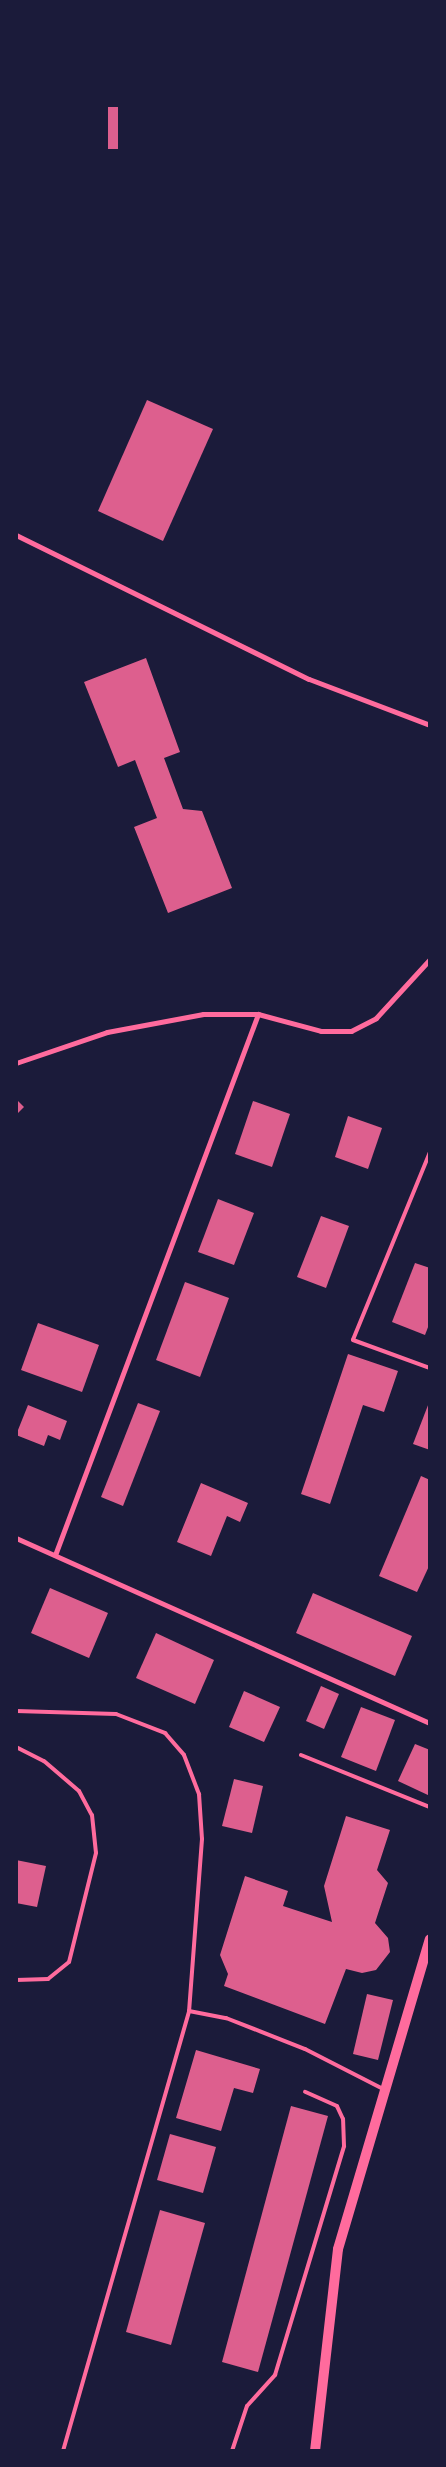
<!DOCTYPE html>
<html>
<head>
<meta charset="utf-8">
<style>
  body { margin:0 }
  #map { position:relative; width:446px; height:2467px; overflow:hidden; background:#1b1b3a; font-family:"Fira Sans",sans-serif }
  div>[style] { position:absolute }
  .building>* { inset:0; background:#dd5f8e }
  .service>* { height:4px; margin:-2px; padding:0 2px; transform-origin:2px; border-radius:2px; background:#ff6b9d }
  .minor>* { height:5px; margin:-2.5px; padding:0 2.5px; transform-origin:2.5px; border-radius:2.5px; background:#ff6b9d }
  .secondary>* { height:10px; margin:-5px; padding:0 5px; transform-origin:5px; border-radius:5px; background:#ff6b9d }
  span { translate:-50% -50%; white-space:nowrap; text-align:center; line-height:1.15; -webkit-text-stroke:5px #1b1b3a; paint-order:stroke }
  .frame { position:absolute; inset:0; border:18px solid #1b1b3a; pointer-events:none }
</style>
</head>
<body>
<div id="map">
  <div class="building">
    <div style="clip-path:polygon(108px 107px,118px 107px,118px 149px,108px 149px)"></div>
    <div style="clip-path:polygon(147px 400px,213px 429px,163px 541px,98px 511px)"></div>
    <div style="clip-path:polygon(146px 658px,180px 752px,164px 758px,183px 809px,202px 811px,232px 888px,168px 913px,134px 827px,157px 818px,135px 760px,118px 767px,84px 682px)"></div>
    <div style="clip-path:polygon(16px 1099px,24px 1107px,16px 1115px)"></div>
    <div style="clip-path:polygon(253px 1101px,290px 1114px,272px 1167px,235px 1154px)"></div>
    <div style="clip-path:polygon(348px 1116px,382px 1128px,368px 1169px,335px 1157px)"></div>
    <div style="clip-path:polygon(218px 1199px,254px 1213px,234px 1265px,198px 1252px)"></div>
    <div style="clip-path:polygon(321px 1216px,349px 1226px,326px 1288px,297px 1277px)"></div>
    <div style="clip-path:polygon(415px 1263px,430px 1268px,430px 1322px,425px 1335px,392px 1322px)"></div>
    <div style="clip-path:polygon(185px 1282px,229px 1298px,200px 1377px,156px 1360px)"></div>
    <div style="clip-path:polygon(38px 1323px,99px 1345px,82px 1392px,21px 1370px)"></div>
    <div style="clip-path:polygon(348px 1354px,398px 1371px,384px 1412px,363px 1405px,330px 1504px,301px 1494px)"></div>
    <div style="clip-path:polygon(430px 1400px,430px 1450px,413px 1444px)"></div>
    <div style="clip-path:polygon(138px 1403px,160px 1411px,123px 1506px,101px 1497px)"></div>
    <div style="clip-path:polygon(28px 1405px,67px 1421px,60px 1440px,48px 1435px,44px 1446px,16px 1435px)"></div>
    <div style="clip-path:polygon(421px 1476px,430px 1480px,430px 1564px,417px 1592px,379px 1576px)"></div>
    <div style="clip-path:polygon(201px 1483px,248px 1503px,240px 1522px,227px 1516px,211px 1556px,177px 1542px)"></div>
    <div style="clip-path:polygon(50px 1588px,108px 1613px,89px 1658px,31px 1633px)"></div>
    <div style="clip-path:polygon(313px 1593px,412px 1636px,395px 1676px,296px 1633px)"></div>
    <div style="clip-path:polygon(156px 1633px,214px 1660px,195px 1704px,136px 1678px)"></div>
    <div style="clip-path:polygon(321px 1686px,339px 1694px,324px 1729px,306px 1721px)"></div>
    <div style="clip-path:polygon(244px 1691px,280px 1707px,264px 1742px,229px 1727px)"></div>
    <div style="clip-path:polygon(361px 1707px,395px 1720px,376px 1771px,341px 1757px)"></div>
    <div style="clip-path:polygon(415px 1744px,430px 1750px,430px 1796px,398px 1781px)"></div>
    <div style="clip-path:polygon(234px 1779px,263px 1786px,252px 1833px,222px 1826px)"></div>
    <div style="clip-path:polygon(346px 1816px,390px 1830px,377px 1870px,388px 1883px,375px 1923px,388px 1938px,390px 1952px,376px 1970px,362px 1973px,346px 1969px,325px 2024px,224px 1986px,228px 1974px,220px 1955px,245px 1876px,288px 1891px,283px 1906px,332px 1922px,324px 1886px)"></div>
    <div style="clip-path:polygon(16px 1860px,46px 1866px,37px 1907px,16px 1903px)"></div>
    <div style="clip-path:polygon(367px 1994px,393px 2000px,378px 2060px,353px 2054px)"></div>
    <div style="clip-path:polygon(196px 2050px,260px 2069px,253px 2093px,234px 2088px,221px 2131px,176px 2118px)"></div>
    <div style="clip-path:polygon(291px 2106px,328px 2116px,258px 2372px,222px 2362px)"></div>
    <div style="clip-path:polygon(170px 2134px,216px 2147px,203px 2193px,157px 2180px)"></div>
    <div style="clip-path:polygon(160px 2210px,205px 2223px,171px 2345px,126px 2332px)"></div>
  </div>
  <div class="service">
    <div style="left:430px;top:1152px;width:203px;rotate:112.3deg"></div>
    <div style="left:353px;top:1340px;width:82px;rotate:20deg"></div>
    <div style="left:16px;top:1711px;width:100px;rotate:1.7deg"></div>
    <div style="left:116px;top:1714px;width:53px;rotate:21.2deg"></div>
    <div style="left:165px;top:1733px;width:29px;rotate:49deg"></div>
    <div style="left:184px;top:1755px;width:42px;rotate:69deg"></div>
    <div style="left:199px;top:1794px;width:45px;rotate:86.2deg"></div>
    <div style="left:202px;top:1839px;width:172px;rotate:94.3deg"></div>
    <div style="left:16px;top:1747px;width:31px;rotate:27deg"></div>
    <div style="left:44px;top:1761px;width:46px;rotate:40.6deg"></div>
    <div style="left:79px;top:1791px;width:27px;rotate:62deg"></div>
    <div style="left:92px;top:1815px;width:38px;rotate:84deg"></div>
    <div style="left:96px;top:1853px;width:112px;rotate:103.9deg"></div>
    <div style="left:69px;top:1962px;width:27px;rotate:141deg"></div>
    <div style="left:48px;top:1979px;width:32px;rotate:178deg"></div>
    <div style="left:301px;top:1755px;width:139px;rotate:22deg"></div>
    <div style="left:63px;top:2451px;width:458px;rotate:-74deg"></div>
    <div style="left:189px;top:2011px;width:38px;rotate:11deg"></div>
    <div style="left:226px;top:2018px;width:85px;rotate:21.4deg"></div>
    <div style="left:305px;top:2049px;width:90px;rotate:27.1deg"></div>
    <div style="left:232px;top:2451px;width:47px;rotate:-71.6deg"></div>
    <div style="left:247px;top:2406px;width:42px;rotate:-47.9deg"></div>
    <div style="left:275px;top:2375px;width:239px;rotate:-73.2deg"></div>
    <div style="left:344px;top:2146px;width:27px;rotate:-92deg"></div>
    <div style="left:343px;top:2119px;width:14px;rotate:-115deg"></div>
    <div style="left:337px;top:2106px;width:35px;rotate:-156deg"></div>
  </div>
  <div class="minor">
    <div style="left:16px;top:535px;width:326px;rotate:26.2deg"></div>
    <div style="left:309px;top:679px;width:129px;rotate:20.8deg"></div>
    <div style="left:16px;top:1063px;width:96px;rotate:-18.8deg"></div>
    <div style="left:107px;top:1032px;width:98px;rotate:-10.6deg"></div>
    <div style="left:203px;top:1014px;width:55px"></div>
    <div style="left:258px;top:1014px;width:65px;rotate:15.1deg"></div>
    <div style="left:321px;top:1031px;width:30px"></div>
    <div style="left:351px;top:1031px;width:28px;rotate:-27deg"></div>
    <div style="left:376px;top:1018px;width:80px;rotate:-47.5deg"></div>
    <div style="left:16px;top:1538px;width:453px;rotate:24.1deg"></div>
    <div style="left:55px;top:1555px;width:578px;rotate:-69.43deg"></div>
  </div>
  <div class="secondary">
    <div style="left:315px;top:2451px;width:203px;rotate:-83.5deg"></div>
    <div style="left:338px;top:2249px;width:323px;rotate:-73.5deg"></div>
  </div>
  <div class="frame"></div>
</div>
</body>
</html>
